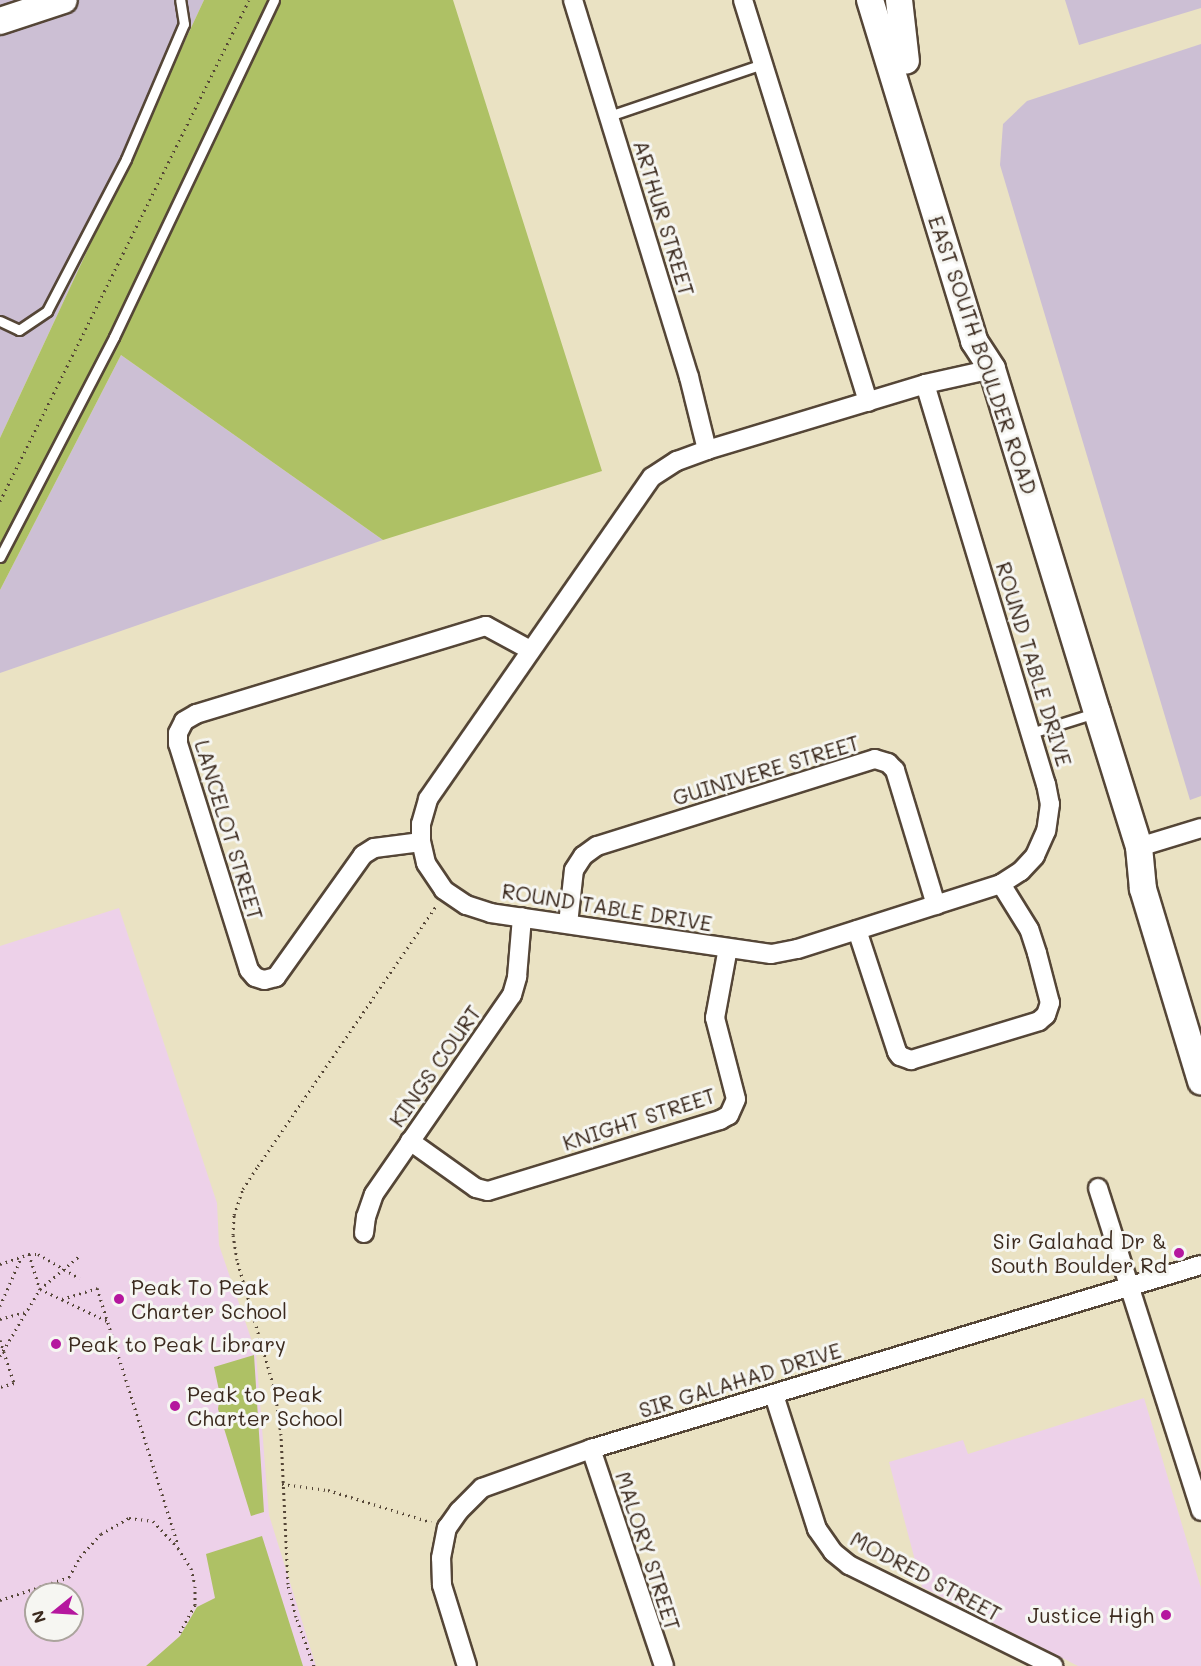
<!DOCTYPE html>
<html>
<head>
<meta charset="utf-8">
<style>
  body { margin:0 }
  #map { position:relative; width:1201px; height:1666px; overflow:hidden; background:#eae2c3; font-family:Mali,sans-serif }
  div>[style] { position:absolute }
  .built>* { inset:0; background:#edd1e9 }
  .industrial>* { inset:0; background:#ccbfd4 }
  .green>* { inset:0; background:#aec165 }
  .path>* { height:3px; margin-top:-1.5px; transform-origin:0; background:repeating-linear-gradient(90deg,#554637 0 1.5px,transparent 0 6px) }
  .roads { filter:drop-shadow(2px 0 #554637) drop-shadow(-2px 0 #554637) drop-shadow(0 2px #554637) drop-shadow(0 -2px #554637) }
  .lane>* { height:9px; margin:-4.5px; padding:0 4.5px; transform-origin:4.5px; border-radius:4.5px; background:#fff }
  .street>* { height:18px; margin:-9px; padding:0 9px; transform-origin:9px; border-radius:9px; background:#fff }
  .secondary>* { height:26px; margin:-13px; padding:0 13px; transform-origin:13px; border-radius:13px; background:#fff }
  .dots>* { width:16px; height:16px; translate:-50% -50%; box-sizing:border-box; border:3px solid #f6f6f2; border-radius:50% }
  span { translate:-50% -50%; white-space:nowrap; text-align:center; line-height:1.15; -webkit-text-stroke:6px #f6f6f2; paint-order:stroke }
  .street-label { font-size:21px; color:#3b2a1e }
  .poi-label { font-size:21px; color:#3b2a1e }
  .right { translate:-100% -50%; text-align:right }
  .left { translate:0 -50%; text-align:left }
  .north { position:absolute; left:24px; top:1582px; width:60px; height:60px; box-sizing:border-box; background:#f6f6f2; border:2px solid #aba49d; border-radius:50%; rotate:252deg; font-size:16px; font-weight:700; line-height:24px; text-align:center; color:#3b2a1e }
  .north::after { content:''; display:block; margin:auto; width:21px; height:27px; background:#b5179e; clip-path:polygon(50% 0,100% 100%,50% 72%,0 100%) }
</style>
</head>
<body>
<div id="map">
  <div class="built">
    <div style="clip-path:polygon(evenodd,119px 908px,217px 1203px,219px 1245px,256px 1353px,269px 1515px,316px 1666px,0 1666px,0 946px,119px 908px,36px 1594px,72px 1594px,72px 1630px,36px 1630px,36px 1594px)"></div>
    <div style="clip-path:polygon(1144px 1398px,1201px 1588px,1201px 1666px,1078px 1666px,922px 1587px,889px 1462px,963px 1440px,968px 1454px)"></div>
  </div>
  <div class="industrial">
    <div style="clip-path:polygon(0 0,204px 0,0 438px)"></div>
    <div style="clip-path:polygon(1065px 0,1201px 0,1201px 8px,1079px 45px)"></div>
    <div style="clip-path:polygon(1201px 44px,1201px 796px,1190px 800px,1000px 165px,1003px 124px,1027px 101px)"></div>
    <div style="clip-path:polygon(121px 355px,383px 540px,0 673px,0 590px)"></div>
  </div>
  <div class="green">
    <div style="clip-path:polygon(204px 0,453px 0,602px 471px,383px 540px,121px 355px,0 590px,0 438px)"></div>
    <div style="clip-path:polygon(254px 1355px,264px 1512px,251px 1516px,218px 1409px,220px 1395px,214px 1367px)"></div>
    <div style="clip-path:polygon(262px 1536px,303px 1666px,146px 1666px,180px 1636px,197px 1607px,215px 1598px,206px 1554px)"></div>
  </div>
  <div class="path">
    <div style="left:0;top:501px;width:559px;rotate:-63.57deg"></div>
    <div style="left:29px;top:1254px;width:9px"></div>
    <div style="left:38px;top:1254px;width:48px;rotate:30.3deg"></div>
    <div style="left:0;top:1264px;width:31px;rotate:-19deg"></div>
    <div style="left:29px;top:1254px;width:37px;rotate:73deg"></div>
    <div style="left:40px;top:1289px;width:50px;rotate:-40.1deg"></div>
    <div style="left:62px;top:1299px;width:37px;rotate:-17deg"></div>
    <div style="left:97px;top:1288px;width:269px;rotate:72.5deg"></div>
    <div style="left:0;top:1306px;width:52px;rotate:-66.4deg"></div>
    <div style="left:0;top:1319px;width:25px;rotate:-16deg"></div>
    <div style="left:0;top:1340px;width:45px;rotate:72deg"></div>
    <div style="left:14px;top:1383px;width:15px;rotate:164deg"></div>
    <div style="left:0;top:1356px;width:78px;rotate:-59.2deg"></div>
    <div style="left:40px;top:1289px;width:74px;rotate:25.5deg"></div>
    <div style="left:282px;top:1484px;width:46px;rotate:7.4deg"></div>
    <div style="left:328px;top:1490px;width:108px;rotate:17.3deg"></div>
    <div style="left:0;top:1600px;width:73px;rotate:-18.4deg"></div>
    <div style="left:69px;top:1577px;width:23px;rotate:-61deg"></div>
    <div style="left:80px;top:1557px;width:31px;rotate:-48deg"></div>
    <div style="left:101px;top:1534px;width:32px;rotate:-30deg"></div>
    <div style="left:129px;top:1518px;width:24px;rotate:7deg"></div>
    <div style="left:153px;top:1521px;width:37px;rotate:47deg"></div>
    <div style="left:178px;top:1548px;width:24px;rotate:57deg"></div>
    <div style="left:191px;top:1568px;width:18px;rotate:77deg"></div>
    <div style="left:195px;top:1586px;width:19px;rotate:90deg"></div>
    <div style="left:195px;top:1605px;width:33px;rotate:119deg"></div>
    <div style="left:314px;top:1666px;width:52px;rotate:-110.2deg"></div>
    <div style="left:296px;top:1617px;width:34px;rotate:-104deg"></div>
    <div style="left:288px;top:1584px;width:149px;rotate:-92.7deg"></div>
    <div style="left:281px;top:1435px;width:44px;rotate:-97.8deg"></div>
    <div style="left:275px;top:1391px;width:136px;rotate:-106.2deg"></div>
    <div style="left:237px;top:1260px;width:25px;rotate:-99deg"></div>
    <div style="left:233px;top:1235px;width:20px;rotate:-87deg"></div>
    <div style="left:234px;top:1215px;width:28px;rotate:-71deg"></div>
    <div style="left:243px;top:1189px;width:27px;rotate:-57deg"></div>
    <div style="left:258px;top:1166px;width:316px;rotate:-55.6deg"></div>
  </div>
  <div class="roads">
    <div class="lane">
      <div style="left:609px;top:116px;width:163px;rotate:-18.7deg"></div>
      <div style="left:0;top:321px;width:21px;rotate:25deg"></div>
      <div style="left:19px;top:330px;width:34px;rotate:-34deg"></div>
      <div style="left:47px;top:311px;width:171px;rotate:-62.5deg"></div>
      <div style="left:126px;top:159px;width:147px;rotate:-66.8deg"></div>
      <div style="left:184px;top:24px;width:24px;rotate:-99deg"></div>
      <div style="left:0;top:557px;width:248px;rotate:-62.6deg"></div>
      <div style="left:114px;top:337px;width:373px;rotate:-64.6deg"></div>
      <div style="left:1031px;top:733px;width:67px;rotate:-17.4deg"></div>
    </div>
    <div class="street">
      <div style="left:573px;top:0;width:394px;rotate:72.9deg"></div>
      <div style="left:689px;top:377px;width:75px;rotate:76.1deg"></div>
      <div style="left:743px;top:0;width:421px;rotate:72.7deg"></div>
      <div style="left:925px;top:384px;width:418px;rotate:73.2deg"></div>
      <div style="left:1046px;top:784px;width:20px;rotate:79deg"></div>
      <div style="left:1050px;top:804px;width:27px;rotate:98deg"></div>
      <div style="left:1046px;top:831px;width:27px;rotate:114deg"></div>
      <div style="left:1035px;top:856px;width:21px;rotate:133deg"></div>
      <div style="left:1021px;top:871px;width:24px;rotate:147deg"></div>
      <div style="left:1001px;top:884px;width:214px;rotate:162.3deg"></div>
      <div style="left:797px;top:949px;width:26px;rotate:169deg"></div>
      <div style="left:771px;top:954px;width:283px;rotate:-171.7deg"></div>
      <div style="left:491px;top:913px;width:26px;rotate:-162deg"></div>
      <div style="left:466px;top:905px;width:27px;rotate:-146deg"></div>
      <div style="left:444px;top:890px;width:32px;rotate:-124deg"></div>
      <div style="left:426px;top:863px;width:22px;rotate:-103deg"></div>
      <div style="left:421px;top:842px;width:18px;rotate:-90deg"></div>
      <div style="left:421px;top:824px;width:26px;rotate:-74deg"></div>
      <div style="left:428px;top:799px;width:392px;rotate:-55.2deg"></div>
      <div style="left:652px;top:477px;width:30px;rotate:-33deg"></div>
      <div style="left:677px;top:461px;width:32px;rotate:-20deg"></div>
      <div style="left:707px;top:450px;width:228px;rotate:-16.8deg"></div>
      <div style="left:925px;top:384px;width:69px;rotate:-12.6deg"></div>
      <div style="left:421px;top:842px;width:47px;rotate:172.7deg"></div>
      <div style="left:374px;top:848px;width:13px;rotate:148deg"></div>
      <div style="left:363px;top:855px;width:150px;rotate:125.5deg"></div>
      <div style="left:276px;top:977px;width:12px;rotate:166deg"></div>
      <div style="left:264px;top:980px;width:9px;rotate:-162deg"></div>
      <div style="left:255px;top:977px;width:9px;rotate:-131deg"></div>
      <div style="left:249px;top:970px;width:237px;rotate:-107.4deg"></div>
      <div style="left:178px;top:744px;width:11px;rotate:-90deg"></div>
      <div style="left:178px;top:733px;width:13px;rotate:-63deg"></div>
      <div style="left:184px;top:721px;width:14px;rotate:-30deg"></div>
      <div style="left:196px;top:714px;width:303px;rotate:-16.9deg"></div>
      <div style="left:486px;top:626px;width:50px;rotate:28.6deg"></div>
      <div style="left:1139px;top:847px;width:65px;rotate:-17deg"></div>
      <div style="left:568px;top:924px;width:54px;rotate:-83.7deg"></div>
      <div style="left:574px;top:870px;width:17px;rotate:-57deg"></div>
      <div style="left:583px;top:856px;width:17px;rotate:-36deg"></div>
      <div style="left:597px;top:846px;width:291px;rotate:-17.4deg"></div>
      <div style="left:875px;top:759px;width:14px;rotate:17deg"></div>
      <div style="left:888px;top:763px;width:10px;rotate:45deg"></div>
      <div style="left:895px;top:770px;width:141px;rotate:73.1deg"></div>
      <div style="left:857px;top:930px;width:128px;rotate:71.8deg"></div>
      <div style="left:897px;top:1052px;width:5px;rotate:53deg"></div>
      <div style="left:900px;top:1056px;width:12px;rotate:20deg"></div>
      <div style="left:911px;top:1060px;width:134px;rotate:-16.9deg"></div>
      <div style="left:1039px;top:1021px;width:9px;rotate:-41deg"></div>
      <div style="left:1046px;top:1015px;width:13px;rotate:-72deg"></div>
      <div style="left:1050px;top:1003px;width:52px;rotate:-104.6deg"></div>
      <div style="left:1037px;top:953px;width:25px;rotate:-108deg"></div>
      <div style="left:1029px;top:929px;width:53px;rotate:-121.9deg"></div>
      <div style="left:410px;top:1141px;width:81px;rotate:35.5deg"></div>
      <div style="left:476px;top:1188px;width:12px;rotate:14deg"></div>
      <div style="left:488px;top:1191px;width:243px;rotate:-17deg"></div>
      <div style="left:720px;top:1120px;width:10px;rotate:-29deg"></div>
      <div style="left:729px;top:1115px;width:17px;rotate:-66deg"></div>
      <div style="left:736px;top:1099px;width:84px;rotate:-104.5deg"></div>
      <div style="left:715px;top:1018px;width:71px;rotate:-79.5deg"></div>
      <div style="left:1098px;top:1188px;width:339px;rotate:72.3deg"></div>
      <div style="left:364px;top:1233px;width:16px;rotate:-83deg"></div>
      <div style="left:366px;top:1217px;width:24px;rotate:-71deg"></div>
      <div style="left:374px;top:1194px;width:242px;rotate:-55.3deg"></div>
      <div style="left:512px;top:995px;width:19px;rotate:-74deg"></div>
      <div style="left:517px;top:977px;width:60px;rotate:-85.2deg"></div>
      <div style="left:774px;top:1395px;width:141px;rotate:72.2deg"></div>
      <div style="left:817px;top:1529px;width:28px;rotate:55deg"></div>
      <div style="left:833px;top:1552px;width:21px;rotate:39deg"></div>
      <div style="left:849px;top:1565px;width:228px;rotate:26.3deg"></div>
      <div style="left:591px;top:1449px;width:229px;rotate:71.4deg"></div>
      <div style="left:467px;top:1666px;width:85px;rotate:-107.2deg"></div>
      <div style="left:442px;top:1585px;width:27px;rotate:-92deg"></div>
      <div style="left:441px;top:1558px;width:31px;rotate:-79deg"></div>
      <div style="left:447px;top:1528px;width:21px;rotate:-55deg"></div>
      <div style="left:459px;top:1511px;width:33px;rotate:-45deg"></div>
      <div style="left:482px;top:1488px;width:116px;rotate:-19.7deg"></div>
      <div style="left:591px;top:1449px;width:637px;rotate:-16.79deg"></div>
    </div>
    <div class="secondary">
      <div style="left:870px;top:0;width:357px;rotate:73deg"></div>
      <div style="left:974px;top:341px;width:33px;rotate:57deg"></div>
      <div style="left:992px;top:369px;width:359px;rotate:73deg"></div>
      <div style="left:1097px;top:712px;width:141px;rotate:72.7deg"></div>
      <div style="left:1139px;top:847px;width:42px;rotate:84.6deg"></div>
      <div style="left:1143px;top:889px;width:201px;rotate:73.2deg"></div>
      <div style="left:899px;top:0;width:61px;rotate:83.5deg"></div>
      <div style="left:0;top:21px;width:67px;rotate:-18.2deg"></div>
    </div>
  </div>
  <div class="dots">
    <div style="left:1179px;top:1253px;background:#b5179e"></div>
    <div style="left:119px;top:1299px;background:#b5179e"></div>
    <div style="left:56px;top:1344px;background:#b5179e"></div>
    <div style="left:175px;top:1406px;background:#b5179e"></div>
    <div style="left:1166px;top:1615px;background:#b5179e"></div>
  </div>
  <div class="street-label">
    <span style="left:664px;top:218px;rotate:73deg">ARTHUR STREET</span>
    <span style="left:983px;top:355px;rotate:71deg">EAST SOUTH BOULDER ROAD</span>
    <span style="left:1034px;top:664px;rotate:73deg">ROUND TABLE DRIVE</span>
    <span style="left:766px;top:770px;rotate:-17deg">GUINIVERE STREET</span>
    <span style="left:229px;top:830px;rotate:73deg">LANCELOT STREET</span>
    <span style="left:607px;top:907px;rotate:9deg">ROUND TABLE DRIVE</span>
    <span style="left:435px;top:1066px;rotate:-55deg">KINGS COURT</span>
    <span style="left:639px;top:1119px;rotate:-18deg">KNIGHT STREET</span>
    <span style="left:740px;top:1380px;rotate:-17deg">SIR GALAHAD DRIVE</span>
    <span style="left:648px;top:1551px;rotate:72deg">MALORY STREET</span>
    <span style="left:926px;top:1576px;rotate:28deg">MODRED STREET</span>
  </div>
  <div class="poi-label">
    <span class="right" style="left:1167px;top:1253px">Sir Galahad Dr &amp;<br>South Boulder Rd</span>
    <span class="left" style="left:131px;top:1299px">Peak To Peak<br>Charter School</span>
    <span class="left" style="left:68px;top:1344px">Peak to Peak Library</span>
    <span class="left" style="left:187px;top:1406px">Peak to Peak<br>Charter School</span>
    <span class="right" style="left:1154px;top:1615px">Justice High</span>
  </div>
  <div class="north">N</div>
</div>
</body>
</html>
